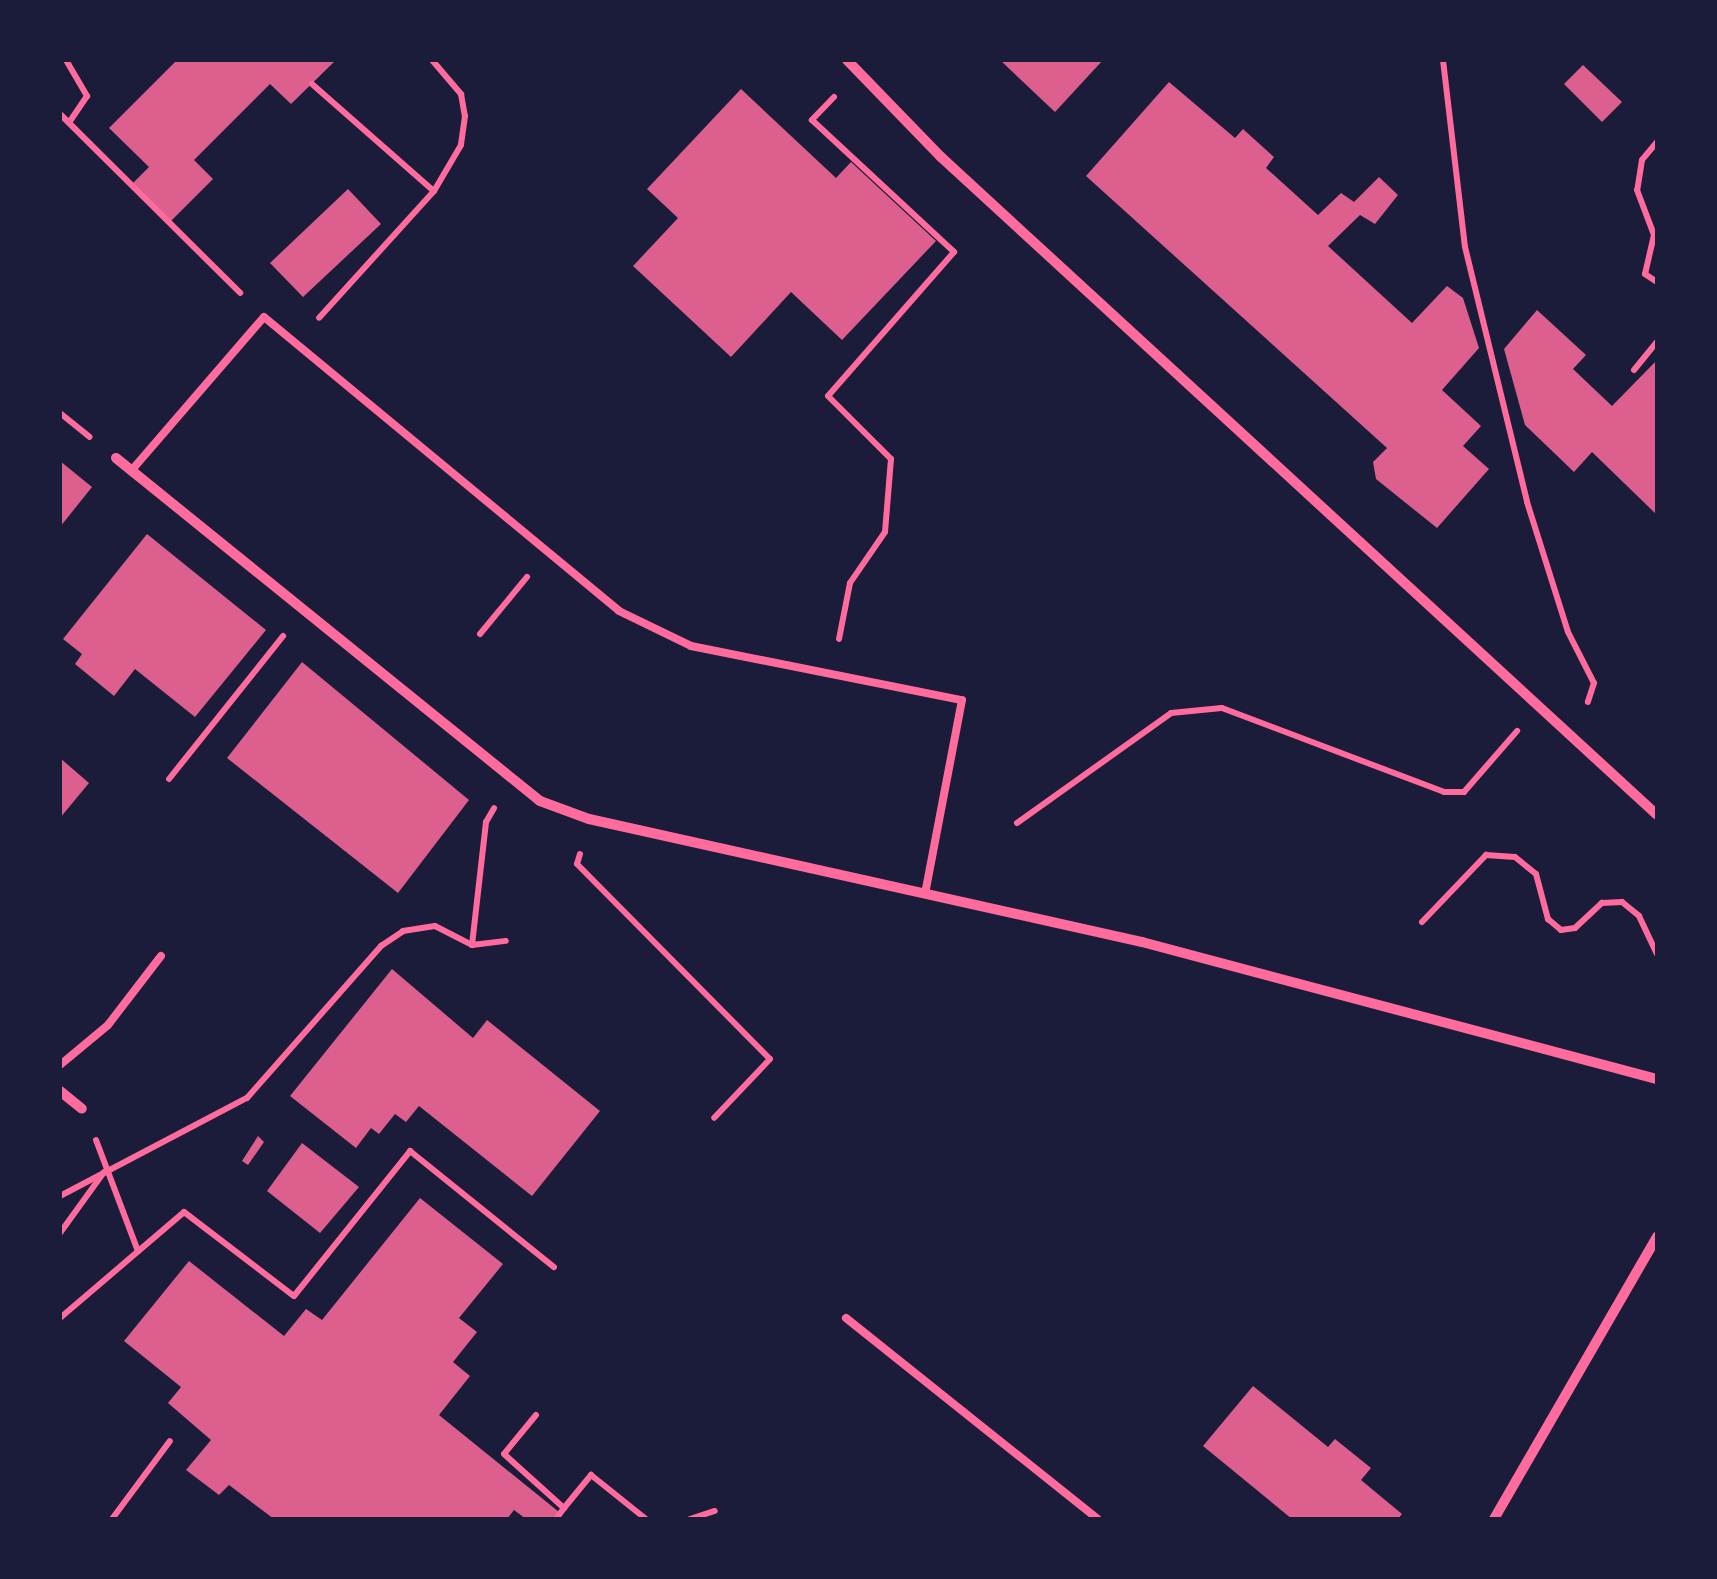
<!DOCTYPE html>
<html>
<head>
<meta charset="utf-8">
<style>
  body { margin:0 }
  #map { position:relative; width:1717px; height:1579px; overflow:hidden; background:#1b1b3a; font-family:"Exo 2",sans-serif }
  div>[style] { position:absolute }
  .building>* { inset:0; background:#dd5f8e }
  .path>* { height:6px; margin:-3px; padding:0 3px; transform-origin:3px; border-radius:3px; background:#ff6b9d }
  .service>* { height:8px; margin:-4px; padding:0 4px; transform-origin:4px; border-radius:4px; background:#ff6b9d }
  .minor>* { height:10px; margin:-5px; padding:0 5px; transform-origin:5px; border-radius:5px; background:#ff6b9d }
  span { translate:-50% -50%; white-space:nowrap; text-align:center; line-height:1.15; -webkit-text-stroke:8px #1b1b3a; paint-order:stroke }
  .frame { position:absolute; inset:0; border:62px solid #1b1b3a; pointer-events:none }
</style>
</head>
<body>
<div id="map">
  <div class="building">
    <div style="clip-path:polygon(177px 60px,336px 60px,291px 104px,270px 84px,194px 160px,213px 179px,169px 223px,131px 185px,149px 167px,109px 128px)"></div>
    <div style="clip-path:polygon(1000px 60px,1103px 60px,1055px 112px)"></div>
    <div style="clip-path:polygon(1583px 65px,1622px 102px,1602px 122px,1564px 84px)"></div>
    <div style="clip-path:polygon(1169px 82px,1235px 138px,1243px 129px,1274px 157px,1266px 168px,1318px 215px,1341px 193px,1354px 202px,1379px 177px,1398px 195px,1375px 224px,1360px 215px,1328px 246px,1412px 323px,1447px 286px,1463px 298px,1479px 348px,1442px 390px,1481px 426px,1463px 446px,1489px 469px,1437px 528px,1376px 479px,1373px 462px,1387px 448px,1086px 176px)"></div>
    <div style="clip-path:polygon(741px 89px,836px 178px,851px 162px,936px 241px,842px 340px,791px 292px,731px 357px,633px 266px,678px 218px,647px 189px)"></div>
    <div style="clip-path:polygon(348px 189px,381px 224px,303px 297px,270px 263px)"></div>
    <div style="clip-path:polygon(1537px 310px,1586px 355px,1573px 369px,1612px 406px,1657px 360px,1657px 515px,1592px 452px,1574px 472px,1525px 425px,1504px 349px)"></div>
    <div style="clip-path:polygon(60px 461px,92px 487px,60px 527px)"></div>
    <div style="clip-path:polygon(147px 534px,266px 630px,195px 717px,135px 669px,114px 696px,75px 664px,82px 654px,63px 639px)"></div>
    <div style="clip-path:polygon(302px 662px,469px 800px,398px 893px,227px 758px)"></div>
    <div style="clip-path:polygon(60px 758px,89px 783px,60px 818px)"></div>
    <div style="clip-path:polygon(392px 969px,473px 1038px,487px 1020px,600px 1111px,532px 1196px,419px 1106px,406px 1122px,395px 1114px,379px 1134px,371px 1128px,356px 1148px,290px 1096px)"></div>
    <div style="clip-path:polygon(258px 1136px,264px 1142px,248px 1165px,242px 1161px)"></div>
    <div style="clip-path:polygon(302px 1143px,359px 1187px,320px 1233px,267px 1191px)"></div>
    <div style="clip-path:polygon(420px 1198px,503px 1264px,459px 1318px,477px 1332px,453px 1362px,470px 1376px,439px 1415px,559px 1512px,553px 1519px,526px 1519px,514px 1510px,507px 1519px,274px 1519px,229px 1485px,219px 1495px,186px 1470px,211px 1440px,168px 1403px,181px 1387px,124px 1341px,189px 1261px,284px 1336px,306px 1309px,322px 1320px)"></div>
    <div style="clip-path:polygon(1253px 1386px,1328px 1447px,1335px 1439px,1371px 1468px,1361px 1480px,1402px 1514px,1398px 1519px,1292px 1519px,1203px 1446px)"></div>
  </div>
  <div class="path">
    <div style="left:66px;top:60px;width:42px;rotate:59.7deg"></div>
    <div style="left:87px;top:96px;width:32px;rotate:124deg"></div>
    <div style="left:432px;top:60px;width:45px;rotate:49.5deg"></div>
    <div style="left:461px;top:94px;width:22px;rotate:80deg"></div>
    <div style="left:465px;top:116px;width:29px;rotate:98deg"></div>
    <div style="left:461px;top:145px;width:53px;rotate:120.4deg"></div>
    <div style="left:1443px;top:60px;width:188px;rotate:83.3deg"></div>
    <div style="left:1465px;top:247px;width:262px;rotate:76.3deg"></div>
    <div style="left:1527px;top:502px;width:136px;rotate:72.5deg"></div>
    <div style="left:1568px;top:632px;width:57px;rotate:63deg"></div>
    <div style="left:1594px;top:683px;width:20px;rotate:108deg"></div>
    <div style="left:312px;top:84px;width:162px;rotate:41.3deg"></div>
    <div style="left:434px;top:191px;width:171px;rotate:132.2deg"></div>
    <div style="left:834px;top:97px;width:32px;rotate:134deg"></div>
    <div style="left:812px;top:120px;width:194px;rotate:42.9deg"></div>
    <div style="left:954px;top:252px;width:191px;rotate:131.2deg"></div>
    <div style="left:828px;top:396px;width:89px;rotate:45deg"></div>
    <div style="left:891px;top:459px;width:73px;rotate:94.7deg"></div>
    <div style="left:885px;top:532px;width:62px;rotate:124.5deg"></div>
    <div style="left:850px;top:583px;width:57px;rotate:101.1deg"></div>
    <div style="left:60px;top:114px;width:254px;rotate:44.8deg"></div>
    <div style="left:1657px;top:142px;width:23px;rotate:130deg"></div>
    <div style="left:1642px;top:160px;width:30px;rotate:99deg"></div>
    <div style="left:1637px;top:190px;width:48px;rotate:69.3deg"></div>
    <div style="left:1654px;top:235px;width:40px;rotate:103deg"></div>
    <div style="left:1645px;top:274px;width:14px;rotate:34deg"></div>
    <div style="left:1634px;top:370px;width:36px;rotate:-51deg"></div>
    <div style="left:60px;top:413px;width:38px;rotate:39deg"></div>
    <div style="left:480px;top:634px;width:74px;rotate:-50.5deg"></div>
    <div style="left:169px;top:779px;width:183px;rotate:-51.4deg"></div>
    <div style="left:1017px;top:823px;width:189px;rotate:-35.5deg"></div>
    <div style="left:1171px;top:713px;width:51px;rotate:-5.6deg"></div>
    <div style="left:1222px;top:708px;width:237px;rotate:20.7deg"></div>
    <div style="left:1444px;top:792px;width:20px"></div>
    <div style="left:1464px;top:792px;width:81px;rotate:-49deg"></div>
    <div style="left:580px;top:854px;width:10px;rotate:107deg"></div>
    <div style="left:577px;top:864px;width:274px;rotate:45.3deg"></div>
    <div style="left:770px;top:1059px;width:81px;rotate:133.5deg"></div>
    <div style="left:1422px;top:922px;width:93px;rotate:-46.3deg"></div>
    <div style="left:1486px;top:855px;width:29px;rotate:4deg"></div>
    <div style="left:1515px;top:857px;width:27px;rotate:39deg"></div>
    <div style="left:1536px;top:874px;width:47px;rotate:75.1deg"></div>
    <div style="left:1548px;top:919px;width:17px;rotate:40deg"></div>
    <div style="left:1561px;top:930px;width:14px;rotate:-8deg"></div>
    <div style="left:1575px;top:928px;width:37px;rotate:-43deg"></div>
    <div style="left:1602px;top:903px;width:20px;rotate:-3deg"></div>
    <div style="left:1622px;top:902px;width:22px;rotate:39deg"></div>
    <div style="left:1639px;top:916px;width:42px;rotate:64.7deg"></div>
    <div style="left:472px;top:945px;width:34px;rotate:-7deg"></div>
    <div style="left:96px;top:1140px;width:119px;rotate:69.3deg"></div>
    <div style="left:60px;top:1196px;width:211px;rotate:-27.7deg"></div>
    <div style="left:247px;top:1098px;width:203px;rotate:-48.6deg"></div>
    <div style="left:381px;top:946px;width:27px;rotate:-34deg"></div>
    <div style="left:403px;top:931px;width:32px;rotate:-9deg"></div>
    <div style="left:435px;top:926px;width:42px;rotate:27.2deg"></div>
    <div style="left:472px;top:945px;width:124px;rotate:-83.5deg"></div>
    <div style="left:486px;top:822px;width:16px;rotate:-60deg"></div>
    <div style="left:60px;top:1233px;width:75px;rotate:-54.2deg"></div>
    <div style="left:60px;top:1318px;width:163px;rotate:-40.5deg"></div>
    <div style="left:184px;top:1212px;width:138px;rotate:37.4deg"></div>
    <div style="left:294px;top:1296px;width:186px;rotate:-51.3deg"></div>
    <div style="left:410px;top:1151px;width:185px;rotate:38.9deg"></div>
    <div style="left:536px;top:1415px;width:50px;rotate:129.4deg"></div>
    <div style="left:504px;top:1454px;width:81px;rotate:42deg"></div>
    <div style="left:564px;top:1508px;width:14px;rotate:126deg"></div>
    <div style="left:564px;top:1508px;width:43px;rotate:-50.7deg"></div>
    <div style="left:591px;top:1475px;width:70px;rotate:38.7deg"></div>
    <div style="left:112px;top:1519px;width:97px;rotate:-53.4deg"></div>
    <div style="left:690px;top:1519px;width:26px;rotate:-18deg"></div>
  </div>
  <div class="service">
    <div style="left:131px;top:471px;width:203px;rotate:-49.2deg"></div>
    <div style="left:264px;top:317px;width:461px;rotate:39.6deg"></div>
    <div style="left:619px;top:611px;width:80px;rotate:25.9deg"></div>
    <div style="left:691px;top:646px;width:276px;rotate:11.3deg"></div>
    <div style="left:962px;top:700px;width:197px;rotate:100.8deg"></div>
    <div style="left:60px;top:1065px;width:62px;rotate:-39.8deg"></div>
    <div style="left:108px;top:1025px;width:87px;rotate:-52.5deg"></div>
    <div style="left:846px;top:1318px;width:322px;rotate:38.6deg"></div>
  </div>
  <div class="minor">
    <div style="left:847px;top:60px;width:135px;rotate:45.9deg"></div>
    <div style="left:941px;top:157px;width:972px;rotate:42.58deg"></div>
    <div style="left:116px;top:458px;width:545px;rotate:38.97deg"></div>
    <div style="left:540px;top:801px;width:52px;rotate:20.2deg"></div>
    <div style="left:589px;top:819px;width:567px;rotate:12.54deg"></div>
    <div style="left:1142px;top:942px;width:533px;rotate:14.9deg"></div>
    <div style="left:60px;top:1091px;width:28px;rotate:39deg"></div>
    <div style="left:1494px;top:1519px;width:326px;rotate:-60deg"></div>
  </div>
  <div class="frame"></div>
</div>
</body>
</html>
